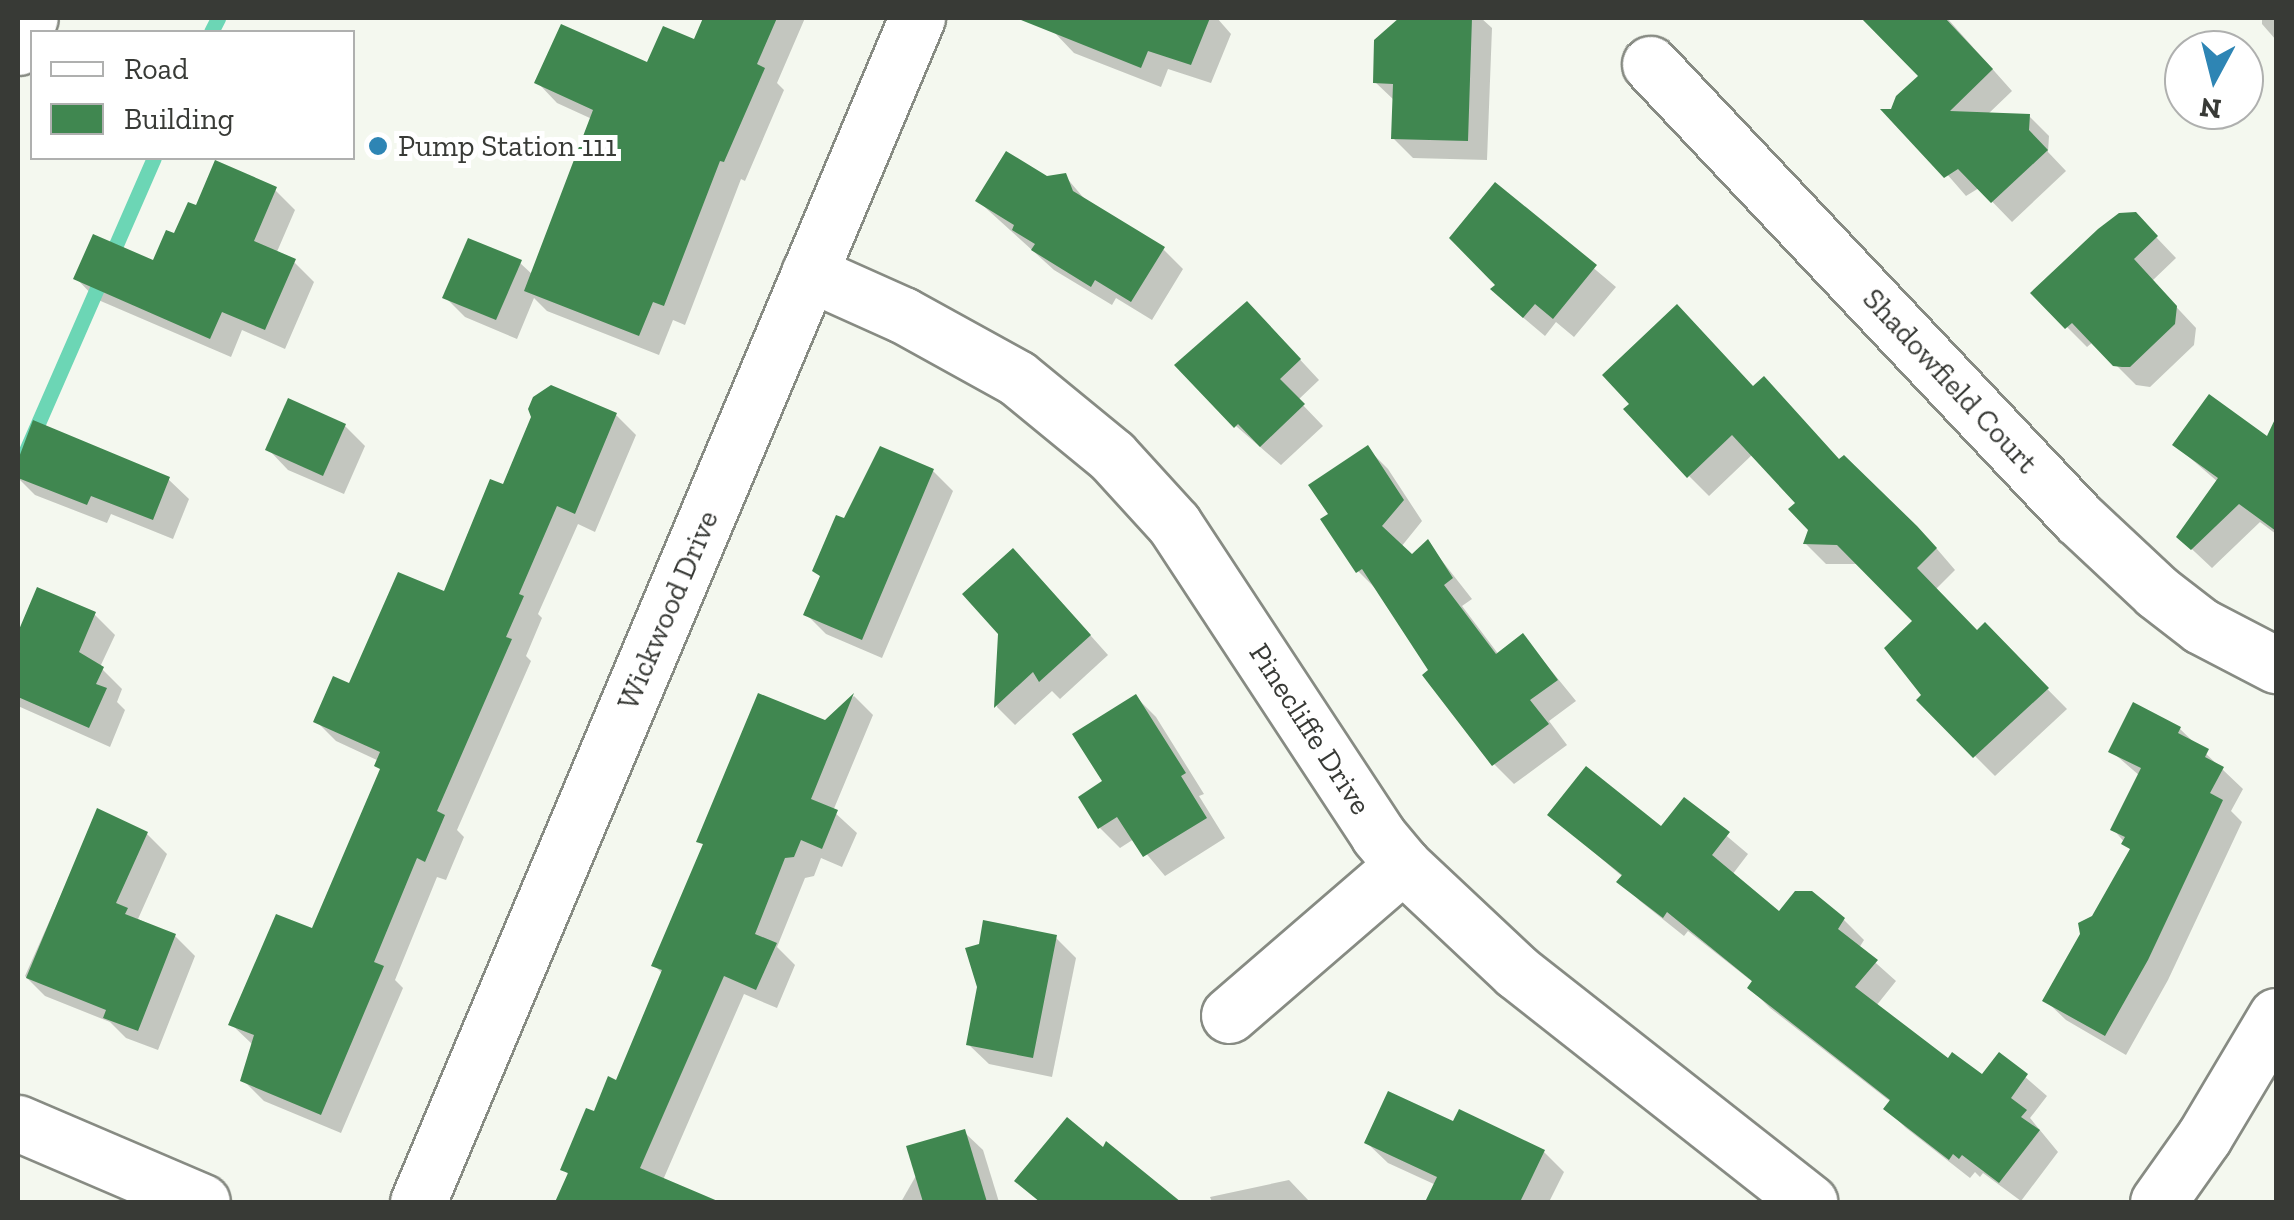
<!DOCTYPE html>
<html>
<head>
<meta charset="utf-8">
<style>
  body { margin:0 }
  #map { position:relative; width:2294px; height:1220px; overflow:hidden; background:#f4f8ef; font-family:"Zilla Slab",serif }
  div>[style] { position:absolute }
  .shadow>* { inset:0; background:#0003 }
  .stream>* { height:15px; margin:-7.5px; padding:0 7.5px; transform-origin:7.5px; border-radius:7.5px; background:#6cd6b5 }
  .building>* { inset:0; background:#408750 }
  .roads { filter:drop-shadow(2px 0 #878b83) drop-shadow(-2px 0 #878b83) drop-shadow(0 2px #878b83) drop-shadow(0 -2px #878b83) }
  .street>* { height:55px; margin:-27.5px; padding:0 27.5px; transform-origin:27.5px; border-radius:27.5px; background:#fff }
  .secondary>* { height:55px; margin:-27.5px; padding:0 27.5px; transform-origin:27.5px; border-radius:27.5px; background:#fff }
  .dots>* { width:28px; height:28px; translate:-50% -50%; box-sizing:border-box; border:5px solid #fff; border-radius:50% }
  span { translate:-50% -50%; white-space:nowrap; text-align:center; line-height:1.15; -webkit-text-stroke:10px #fff; paint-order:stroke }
  .poi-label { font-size:30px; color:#383a36 }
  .left { translate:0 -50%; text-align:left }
  .street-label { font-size:30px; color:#383a36 }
  .frame { position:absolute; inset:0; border:20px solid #383a36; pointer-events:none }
  .legend { position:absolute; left:30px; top:30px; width:325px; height:130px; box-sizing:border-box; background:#fff; border:2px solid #afb0af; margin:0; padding:12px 18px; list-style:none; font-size:30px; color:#383a36 }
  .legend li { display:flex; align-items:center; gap:20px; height:50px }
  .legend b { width:50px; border:2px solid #afb0af }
  .north { position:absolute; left:2164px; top:30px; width:100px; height:100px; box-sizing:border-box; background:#fff; border:2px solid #afb0af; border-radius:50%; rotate:187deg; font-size:28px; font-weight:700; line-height:40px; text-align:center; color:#383a36 }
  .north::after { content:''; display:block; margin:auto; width:35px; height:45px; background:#2e85b4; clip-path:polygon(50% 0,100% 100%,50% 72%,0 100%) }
</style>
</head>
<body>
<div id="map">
  <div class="shadow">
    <div style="clip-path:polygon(706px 18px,805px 18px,777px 83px,784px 90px,745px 181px,741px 179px,685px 325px,673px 320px,659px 355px,547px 311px,534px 298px,517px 339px,465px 317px,445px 297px,520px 263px,533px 275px,592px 119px,557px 103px,537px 82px,649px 66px,695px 43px)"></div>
    <div style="clip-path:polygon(1060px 18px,1217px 18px,1231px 34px,1211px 83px,1168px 69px,1161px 87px,1074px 53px,1054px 32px)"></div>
    <div style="clip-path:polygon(1399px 18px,1481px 18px,1492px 28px,1487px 160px,1413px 158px,1393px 138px,1395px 101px,1375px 82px)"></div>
    <div style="clip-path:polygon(1865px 18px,1947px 18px,2012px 91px,1987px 115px,2029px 116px,2049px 136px,2048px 152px,2066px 171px,2012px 222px,1979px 188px,1966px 196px,1893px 112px,1922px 76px)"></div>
    <div style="clip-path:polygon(2262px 18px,2276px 18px,2276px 40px,2262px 24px)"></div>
    <div style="clip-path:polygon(1065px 176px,1088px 203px,1163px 249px,1183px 269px,1152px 320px,1116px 298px,1112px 305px,1054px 270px,978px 201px)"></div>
    <div style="clip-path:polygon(1495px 185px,1616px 287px,1574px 337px,1556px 322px,1545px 336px,1513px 309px,1499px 285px)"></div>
    <div style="clip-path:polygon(275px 190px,295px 210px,276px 254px,294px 262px,314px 282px,285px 349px,242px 330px,231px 357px,96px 299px,76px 278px,154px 263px,197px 208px)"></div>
    <div style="clip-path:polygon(2135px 215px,2176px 258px,2152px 281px,2196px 328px,2194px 345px,2150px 387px,2136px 385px,2093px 342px,2087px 347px,2034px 294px)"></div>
    <div style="clip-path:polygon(1267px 324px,1319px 380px,1298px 400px,1323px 426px,1281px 465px,1236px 426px)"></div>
    <div style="clip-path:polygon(1754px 389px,1840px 462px,1844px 459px,1937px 549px,1955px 570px,1935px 590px,1977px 633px,1985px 626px,2067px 709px,1995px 776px,1919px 700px,1924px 695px,1915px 621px,1859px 564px,1826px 564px,1806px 544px,1811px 530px,1798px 503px,1753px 454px,1709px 496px,1689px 476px)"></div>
    <div style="clip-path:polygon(2210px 397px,2276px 445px,2276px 534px,2260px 522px,2212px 568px,2179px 537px,2218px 482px,2175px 445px)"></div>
    <div style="clip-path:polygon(616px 415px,636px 435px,595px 532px,578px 524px,538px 614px,542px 618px,526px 656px,531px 661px,457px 830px,464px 837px,446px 880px,437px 877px,395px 980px,403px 988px,341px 1133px,264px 1101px,243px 1080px,252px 1044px,231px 1024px,314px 931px,382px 770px,379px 761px,336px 741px,316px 721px,445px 594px,504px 488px)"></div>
    <div style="clip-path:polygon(35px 423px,168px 479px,189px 499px,173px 539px,111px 514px,107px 523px,35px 495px,18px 478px,18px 467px)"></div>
    <div style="clip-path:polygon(345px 426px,365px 446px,344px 494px,288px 470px,268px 449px)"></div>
    <div style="clip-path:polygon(1368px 449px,1388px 469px,1422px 521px,1401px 547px,1412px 557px,1428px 543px,1472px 599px,1462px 606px,1499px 655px,1523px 636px,1576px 701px,1549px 721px,1567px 745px,1514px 784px,1494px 764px,1378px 591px,1358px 571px,1332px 515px)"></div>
    <div style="clip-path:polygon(933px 471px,953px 491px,882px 658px,826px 634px,806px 614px,822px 578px,815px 571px,845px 521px)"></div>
    <div style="clip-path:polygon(1032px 570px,1108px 655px,1060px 699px,1052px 691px,1015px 725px,997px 707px,1001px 633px)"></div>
    <div style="clip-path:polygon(38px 591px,94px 614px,115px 635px,100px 667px,122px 689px,117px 702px,125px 710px,110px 747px,18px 706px,18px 639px)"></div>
    <div style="clip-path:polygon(854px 696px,873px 715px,833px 811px,857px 833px,842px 867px,821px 858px,814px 876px,805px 878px,777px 947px,795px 965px,777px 1008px,744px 994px,663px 1180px,682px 1188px,696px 1202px,560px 1202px,570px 1176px,563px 1169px,618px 1083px,663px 974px,654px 965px,705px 846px,699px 841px)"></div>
    <div style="clip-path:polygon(1136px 697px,1156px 717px,1204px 794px,1199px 796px,1225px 838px,1165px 876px,1134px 839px,1120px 848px,1100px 828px)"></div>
    <div style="clip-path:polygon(2180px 729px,2243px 789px,2231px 811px,2242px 822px,2168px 980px,2126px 1055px,2066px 1020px,2045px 1000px,2132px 851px,2113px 829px,2140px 776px,2111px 751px)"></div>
    <div style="clip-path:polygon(1684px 800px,1748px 854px,1732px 875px,1780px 914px,1844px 920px,1864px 940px,1859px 948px,1896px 981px,1876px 1006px,1948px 1061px,1982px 1077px,2000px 1055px,2047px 1096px,2030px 1118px,2058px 1152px,2021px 1201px,1983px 1173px,1980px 1177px,1975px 1172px,1970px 1178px,1906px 1128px,1886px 1109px,1891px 1102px,1770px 1008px,1750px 988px,1754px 983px,1688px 931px,1684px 936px,1640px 901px,1620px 881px,1623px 877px,1550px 815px,1662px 829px)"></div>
    <div style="clip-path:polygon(98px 812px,147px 834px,167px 854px,138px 919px,175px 936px,195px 956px,158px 1050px,126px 1038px,110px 1022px,45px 996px,25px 976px)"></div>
    <div style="clip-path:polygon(1056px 938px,1076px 958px,1052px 1077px,989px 1064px,968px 1044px,980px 987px)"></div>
    <div style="clip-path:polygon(1455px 1124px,1544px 1152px,1564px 1172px,1549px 1202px,1441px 1202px,1432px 1193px,1436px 1185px,1388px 1163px,1367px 1143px)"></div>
    <div style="clip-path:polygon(964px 1132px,983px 1150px,999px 1202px,901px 1202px,917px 1174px)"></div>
    <div style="clip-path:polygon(1103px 1150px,1175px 1202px,1040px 1202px,1018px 1181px)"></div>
    <div style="clip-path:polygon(1289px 1180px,1310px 1202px,1212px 1202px,1210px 1197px)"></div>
  </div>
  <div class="stream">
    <div style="left:211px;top:32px;width:16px;rotate:-63deg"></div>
    <div style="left:18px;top:469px;width:339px;rotate:-66.4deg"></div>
  </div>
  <div class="building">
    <div style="clip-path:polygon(703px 18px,777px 18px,757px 64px,765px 68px,724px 162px,720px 161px,664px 306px,653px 302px,639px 336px,524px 291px,593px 110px,534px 83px,561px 24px,647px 62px,663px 26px,694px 39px)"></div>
    <div style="clip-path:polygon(1016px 18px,1210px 18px,1191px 65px,1148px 51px,1141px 68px)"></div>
    <div style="clip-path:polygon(1399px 18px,1472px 18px,1468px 141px,1391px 139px,1393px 84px,1373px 83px,1374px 40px)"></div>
    <div style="clip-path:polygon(1861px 18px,1945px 18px,1993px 69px,1950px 111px,2030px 114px,2029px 130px,2048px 150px,1991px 203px,1958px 169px,1944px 178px,1880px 109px,1891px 109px,1896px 96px,1918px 76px)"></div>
    <div style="clip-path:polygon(1006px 151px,1047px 176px,1066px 173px,1073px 191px,1165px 247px,1131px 302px,1095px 280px,1091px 287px,1031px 250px,1035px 244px,1012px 230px,1014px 225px,975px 201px)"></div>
    <div style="clip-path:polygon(215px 160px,277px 187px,254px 241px,296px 259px,265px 330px,222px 312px,210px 339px,73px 279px,93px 234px,153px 260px,166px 230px,174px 233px,188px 202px,196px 205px)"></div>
    <div style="clip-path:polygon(1495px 182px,1597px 265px,1553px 319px,1535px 304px,1523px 318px,1490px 289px,1495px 285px,1449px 238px)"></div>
    <div style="clip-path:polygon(2136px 212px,2158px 236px,2134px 259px,2177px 306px,2175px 324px,2130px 367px,2122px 367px,2113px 366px,2072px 323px,2065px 329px,2030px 293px,2098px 229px,2119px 213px)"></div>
    <div style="clip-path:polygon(468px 238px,522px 260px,496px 320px,442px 298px)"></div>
    <div style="clip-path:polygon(1247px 301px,1301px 359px,1280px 379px,1305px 404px,1260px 447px,1238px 424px,1234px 428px,1174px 365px)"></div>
    <div style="clip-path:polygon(1677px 304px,1753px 386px,1764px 376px,1839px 459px,1844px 455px,1917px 526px,1937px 548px,1917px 568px,1977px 630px,1985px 622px,2049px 688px,1973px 758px,1916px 700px,1921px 695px,1884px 648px,1912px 621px,1837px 545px,1803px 544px,1808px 530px,1788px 509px,1795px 503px,1732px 435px,1687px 478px,1623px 409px,1629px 404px,1602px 375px)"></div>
    <div style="clip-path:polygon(551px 385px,617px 413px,575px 514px,557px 506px,519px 594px,524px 596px,506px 637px,512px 639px,437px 811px,445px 815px,425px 862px,417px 858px,374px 962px,384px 966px,321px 1115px,240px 1081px,254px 1035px,228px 1025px,276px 914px,312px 928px,380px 769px,374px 766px,380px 752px,313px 722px,333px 676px,349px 683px,398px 572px,444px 591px,490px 479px,503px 484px,531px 417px,528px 409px,533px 397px)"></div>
    <div style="clip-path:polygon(2209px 394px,2267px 436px,2276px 417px,2276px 531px,2239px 504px,2191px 550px,2176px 537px,2218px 478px,2172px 445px)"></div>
    <div style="clip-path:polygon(288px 398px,346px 424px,323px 476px,265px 450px)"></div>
    <div style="clip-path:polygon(33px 420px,170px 477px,153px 520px,91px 496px,87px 505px,18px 478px,18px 460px)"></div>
    <div style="clip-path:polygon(1368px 445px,1404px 500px,1382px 526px,1412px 554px,1428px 539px,1453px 578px,1444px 585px,1496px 654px,1523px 633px,1558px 680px,1530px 700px,1549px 724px,1492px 766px,1422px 675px,1428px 670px,1362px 569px,1356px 573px,1320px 519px,1328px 514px,1308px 485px)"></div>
    <div style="clip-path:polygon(880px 446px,934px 469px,862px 640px,803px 615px,820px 576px,812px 571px,836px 515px,844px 518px)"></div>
    <div style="clip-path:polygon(1013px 548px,1091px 635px,1039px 682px,1033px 672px,994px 708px,998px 634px,962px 594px)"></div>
    <div style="clip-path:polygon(37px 587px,96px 612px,79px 652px,104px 667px,96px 684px,107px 688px,89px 728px,18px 697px,18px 632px)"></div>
    <div style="clip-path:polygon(758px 693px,825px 720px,854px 693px,811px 799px,838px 810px,822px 849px,801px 840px,794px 857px,785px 858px,755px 934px,777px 943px,756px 990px,724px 976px,640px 1168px,720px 1202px,555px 1202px,568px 1173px,560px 1170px,586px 1108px,594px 1111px,608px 1076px,616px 1080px,662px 970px,651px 966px,703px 844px,696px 842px)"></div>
    <div style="clip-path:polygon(1136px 694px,1186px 773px,1181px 776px,1207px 818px,1143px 857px,1117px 817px,1098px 829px,1078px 797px,1102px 781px,1072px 734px)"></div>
    <div style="clip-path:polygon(2133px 702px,2181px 727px,2178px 733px,2209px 749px,2205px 757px,2224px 767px,2210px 793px,2223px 800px,2148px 960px,2105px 1036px,2042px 1001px,2080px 934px,2078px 923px,2092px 916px,2130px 849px,2121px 844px,2125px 837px,2110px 830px,2141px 768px,2108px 752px)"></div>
    <div style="clip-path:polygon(1586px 766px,1661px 826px,1684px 797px,1730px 832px,1712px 855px,1779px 911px,1795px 891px,1812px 891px,1845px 918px,1838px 929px,1878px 960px,1855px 987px,1948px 1058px,1952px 1052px,1982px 1074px,1999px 1052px,2028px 1074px,2011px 1098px,2027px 1110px,2021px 1117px,2040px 1130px,1999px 1183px,1962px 1155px,1959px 1159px,1953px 1154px,1949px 1160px,1883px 1109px,1890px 1100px,1747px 988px,1752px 981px,1667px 912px,1663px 918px,1616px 882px,1622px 875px,1547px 815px)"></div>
    <div style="clip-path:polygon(97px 808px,148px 832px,116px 903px,128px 908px,125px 914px,176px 934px,138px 1031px,103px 1018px,106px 1010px,26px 978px)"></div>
    <div style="clip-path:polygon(983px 920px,1057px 935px,1033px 1058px,966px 1045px,977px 987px,965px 948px,979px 944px)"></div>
    <div style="clip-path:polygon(1388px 1091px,1453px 1121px,1459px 1109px,1545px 1150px,1520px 1202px,1425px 1202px,1437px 1177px,1364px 1143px)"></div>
    <div style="clip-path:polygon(1067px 1117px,1103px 1147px,1106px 1141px,1181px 1202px,1040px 1202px,1014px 1181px)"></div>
    <div style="clip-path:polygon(965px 1129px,987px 1202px,923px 1202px,906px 1146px)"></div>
  </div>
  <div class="roads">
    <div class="street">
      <div style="left:1650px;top:64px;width:624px;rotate:46.69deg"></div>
      <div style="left:2078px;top:518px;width:108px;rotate:43.1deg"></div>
      <div style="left:2157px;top:592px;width:56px;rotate:37.7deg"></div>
      <div style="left:2201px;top:626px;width:85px;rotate:27.5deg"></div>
      <div style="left:809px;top:273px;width:103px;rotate:24.1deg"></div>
      <div style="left:903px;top:315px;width:130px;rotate:28.9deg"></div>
      <div style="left:1017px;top:378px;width:123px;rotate:39.4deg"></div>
      <div style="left:1112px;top:456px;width:92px;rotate:47.6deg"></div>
      <div style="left:1174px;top:524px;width:372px;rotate:56.7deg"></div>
      <div style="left:1378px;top:835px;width:39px;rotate:50deg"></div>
      <div style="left:1403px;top:865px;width:156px;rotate:43.2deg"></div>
      <div style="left:1517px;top:972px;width:372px;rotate:38.2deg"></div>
      <div style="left:1229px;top:1015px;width:230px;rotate:-40.8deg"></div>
      <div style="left:18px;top:1123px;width:200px;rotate:23.2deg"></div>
      <div style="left:418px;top:1202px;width:1285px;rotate:-67.15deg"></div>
      <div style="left:2158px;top:1202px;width:80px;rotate:-54.7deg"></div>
      <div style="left:2204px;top:1137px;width:141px;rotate:-59.2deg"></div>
    </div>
    <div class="secondary">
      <div style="left:18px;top:47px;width:31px;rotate:-68deg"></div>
    </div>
  </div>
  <div class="dots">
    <div style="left:378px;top:146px;background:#2e85b4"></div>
  </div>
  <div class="poi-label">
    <span class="left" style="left:398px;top:146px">Pump Station 111</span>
  </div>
  <div class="street-label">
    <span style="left:1950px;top:381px;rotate:47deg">Shadowfield Court</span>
    <span style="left:668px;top:610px;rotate:-67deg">Wickwood Drive</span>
    <span style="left:1310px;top:729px;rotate:57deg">Pinecliffe Drive</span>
  </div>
  <div class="frame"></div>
  <ul class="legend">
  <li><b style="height:12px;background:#fff"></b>Road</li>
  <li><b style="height:28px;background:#408750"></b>Building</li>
  </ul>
  <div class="north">N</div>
</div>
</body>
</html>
